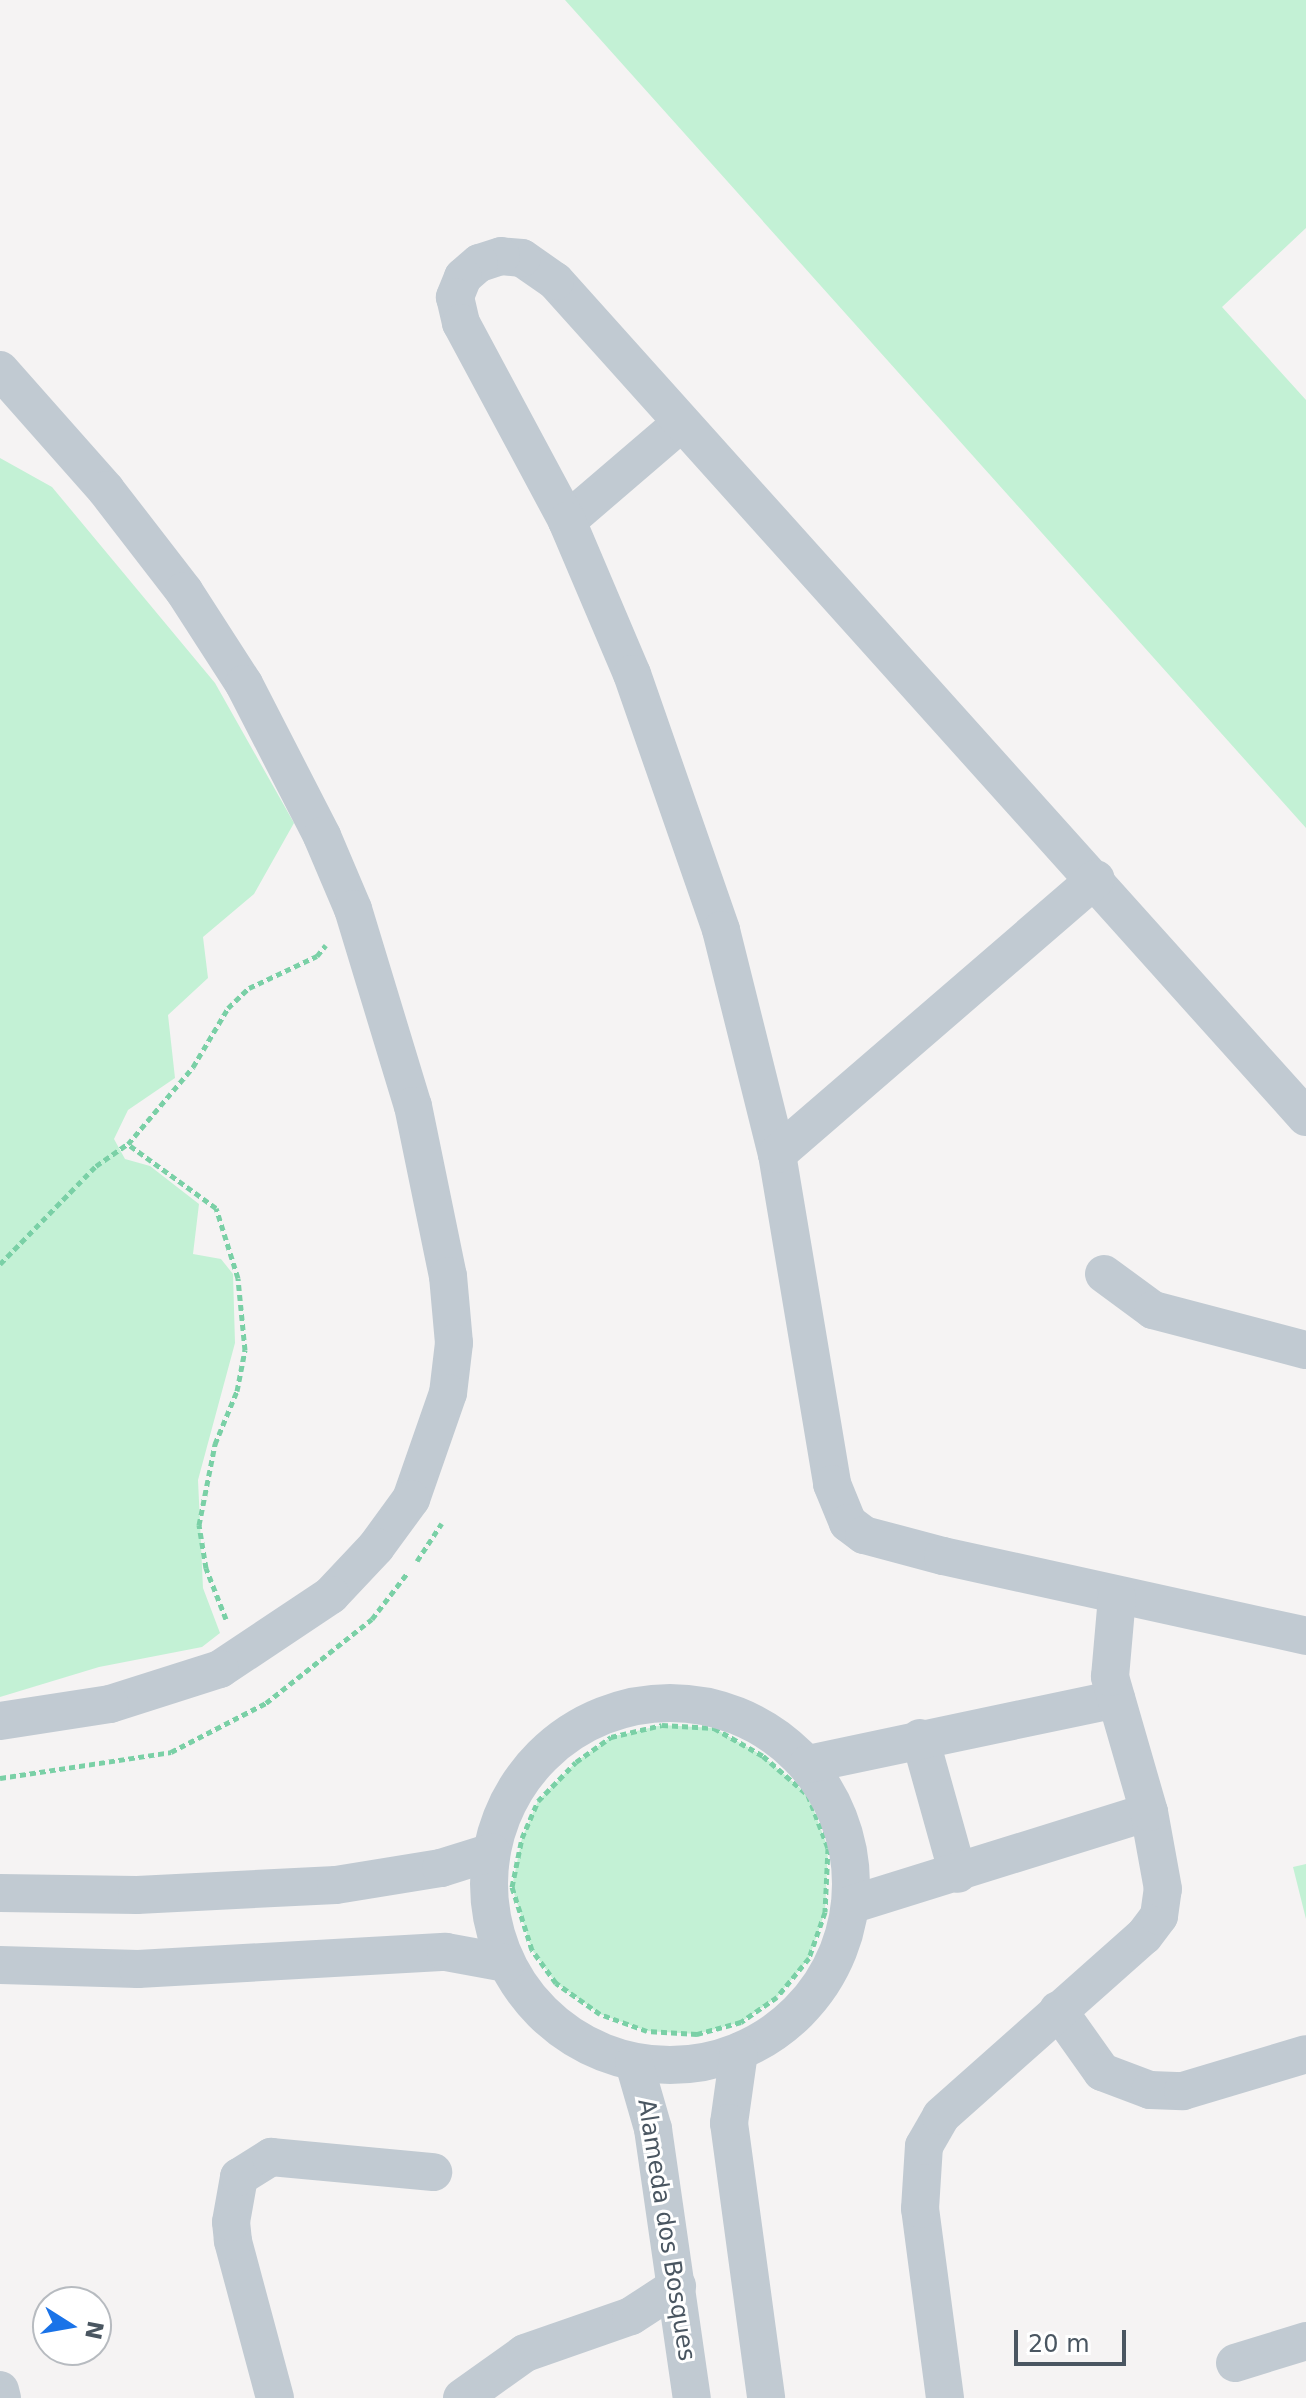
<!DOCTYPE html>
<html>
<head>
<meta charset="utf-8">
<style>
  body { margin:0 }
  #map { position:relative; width:1306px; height:2398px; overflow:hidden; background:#f5f3f3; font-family:"DejaVu Sans",sans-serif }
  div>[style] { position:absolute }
  .green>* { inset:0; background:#c3f1d5 }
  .path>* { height:5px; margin-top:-2.5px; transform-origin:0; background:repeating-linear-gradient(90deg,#7ad0a6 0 6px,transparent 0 10px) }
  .minor>* { height:38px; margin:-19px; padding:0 19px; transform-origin:19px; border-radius:19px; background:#c1cad2 }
  .minor>.ring { margin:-19px; padding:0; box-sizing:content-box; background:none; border:38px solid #c1cad2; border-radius:50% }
  span { translate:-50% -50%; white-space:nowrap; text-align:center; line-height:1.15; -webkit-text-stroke:6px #fff; paint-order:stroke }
  .street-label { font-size:24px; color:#4a5661 }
  .north { position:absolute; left:32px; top:2286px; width:80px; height:80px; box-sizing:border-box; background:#fff; border:2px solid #b7bbc0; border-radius:50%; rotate:101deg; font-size:22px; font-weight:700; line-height:32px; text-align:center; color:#4a5661 }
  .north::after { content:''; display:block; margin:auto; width:28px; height:36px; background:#1a73e8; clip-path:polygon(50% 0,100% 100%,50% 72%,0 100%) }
  .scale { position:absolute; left:1014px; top:2330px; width:112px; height:36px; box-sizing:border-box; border:4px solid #4a5661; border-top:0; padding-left:10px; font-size:24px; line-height:28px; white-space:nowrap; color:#4a5661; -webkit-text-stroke:6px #fff; paint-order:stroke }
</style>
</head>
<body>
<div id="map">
  <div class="green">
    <div style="clip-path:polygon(565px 0,1306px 0,1306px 228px,1222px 307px,1306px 400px,1306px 828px)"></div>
    <div style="clip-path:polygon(0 458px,52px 487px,215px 683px,294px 823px,254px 894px,203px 937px,208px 978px,168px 1015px,175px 1078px,128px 1110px,114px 1139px,125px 1159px,150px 1166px,199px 1204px,193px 1254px,221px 1259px,233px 1274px,235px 1343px,198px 1480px,203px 1588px,220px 1633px,202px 1647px,99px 1667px,0 1697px)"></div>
    <div style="clip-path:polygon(662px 1725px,714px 1728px,763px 1756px,808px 1795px,828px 1848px,825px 1912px,809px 1958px,777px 1997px,741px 2022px,697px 2034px,647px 2031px,600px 2014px,556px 1983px,532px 1950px,512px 1887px,522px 1838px,538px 1801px,576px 1762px,611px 1737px)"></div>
    <div style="clip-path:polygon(1306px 1864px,1306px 1919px,1293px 1867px)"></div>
  </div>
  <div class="path">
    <div style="left:0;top:1264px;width:137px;rotate:-45.6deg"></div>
    <div style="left:96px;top:1166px;width:39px;rotate:-35deg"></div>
    <div style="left:417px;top:1561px;width:45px;rotate:-56.7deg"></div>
    <div style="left:226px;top:1619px;width:55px;rotate:-111.4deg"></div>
    <div style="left:206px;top:1568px;width:44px;rotate:-99.2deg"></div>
    <div style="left:199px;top:1525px;width:83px;rotate:-78.8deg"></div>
    <div style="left:215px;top:1444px;width:57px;rotate:-67.5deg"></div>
    <div style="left:237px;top:1391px;width:42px;rotate:-79deg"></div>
    <div style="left:245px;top:1350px;width:72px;rotate:-95.6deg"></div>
    <div style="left:238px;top:1278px;width:73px;rotate:-107.4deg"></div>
    <div style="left:216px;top:1208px;width:109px;rotate:-144deg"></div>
    <div style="left:128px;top:1144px;width:101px;rotate:-49.8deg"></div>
    <div style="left:193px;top:1067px;width:69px;rotate:-59.3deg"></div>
    <div style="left:228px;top:1008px;width:29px;rotate:-44deg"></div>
    <div style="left:249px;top:988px;width:75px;rotate:-25.2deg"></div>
    <div style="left:317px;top:956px;width:14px;rotate:-51deg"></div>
    <div style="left:662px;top:1725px;width:52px;rotate:3.3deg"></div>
    <div style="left:714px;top:1728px;width:56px;rotate:29.7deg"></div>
    <div style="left:763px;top:1756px;width:60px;rotate:40.9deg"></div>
    <div style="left:808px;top:1795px;width:57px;rotate:69.3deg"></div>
    <div style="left:828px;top:1848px;width:64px;rotate:92.7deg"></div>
    <div style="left:825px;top:1912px;width:49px;rotate:109.2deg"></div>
    <div style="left:809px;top:1958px;width:50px;rotate:129.4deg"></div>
    <div style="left:777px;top:1997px;width:44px;rotate:145.2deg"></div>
    <div style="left:741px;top:2022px;width:46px;rotate:164.7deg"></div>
    <div style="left:697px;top:2034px;width:50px;rotate:-176.6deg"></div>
    <div style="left:647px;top:2031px;width:50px;rotate:-160.1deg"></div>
    <div style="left:600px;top:2014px;width:54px;rotate:-144.8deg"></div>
    <div style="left:556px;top:1983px;width:41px;rotate:-126deg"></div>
    <div style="left:532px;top:1950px;width:66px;rotate:-107.6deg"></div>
    <div style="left:512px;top:1887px;width:50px;rotate:-78.5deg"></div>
    <div style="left:522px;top:1838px;width:40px;rotate:-66.6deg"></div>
    <div style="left:538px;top:1801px;width:54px;rotate:-45.7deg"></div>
    <div style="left:576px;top:1762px;width:43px;rotate:-35.5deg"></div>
    <div style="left:611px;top:1737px;width:52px;rotate:-13.2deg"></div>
    <div style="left:0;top:1778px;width:173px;rotate:-8.6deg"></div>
    <div style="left:171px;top:1752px;width:107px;rotate:-27.3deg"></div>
    <div style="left:266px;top:1703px;width:135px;rotate:-38.4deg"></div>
    <div style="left:372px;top:1619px;width:59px;rotate:-52.5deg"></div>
  </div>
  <div class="minor">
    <div style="left:0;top:370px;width:160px;rotate:48.5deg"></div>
    <div style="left:106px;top:490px;width:128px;rotate:52.3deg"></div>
    <div style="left:184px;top:591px;width:111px;rotate:57.2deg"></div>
    <div style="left:244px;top:684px;width:171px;rotate:62.8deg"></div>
    <div style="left:322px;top:836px;width:79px;rotate:67deg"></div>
    <div style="left:353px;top:909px;width:206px;rotate:73.1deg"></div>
    <div style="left:413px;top:1106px;width:174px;rotate:78.4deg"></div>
    <div style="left:448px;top:1276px;width:67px;rotate:84.9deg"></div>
    <div style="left:454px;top:1343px;width:50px;rotate:96.8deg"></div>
    <div style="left:448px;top:1393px;width:112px;rotate:109.2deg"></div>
    <div style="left:411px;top:1499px;width:59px;rotate:126.1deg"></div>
    <div style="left:376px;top:1547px;width:66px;rotate:133.2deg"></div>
    <div style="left:331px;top:1595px;width:133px;rotate:146.3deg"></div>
    <div style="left:220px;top:1669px;width:115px;rotate:162.3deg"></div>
    <div style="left:110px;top:1704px;width:111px;rotate:171.2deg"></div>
    <div style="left:567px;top:521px;width:148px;rotate:-40.6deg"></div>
    <div style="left:1306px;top:1117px;width:1124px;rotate:-131.93deg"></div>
    <div style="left:555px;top:281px;width:40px;rotate:-145.1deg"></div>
    <div style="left:522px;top:258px;width:21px;rotate:-175deg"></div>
    <div style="left:501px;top:256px;width:23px;rotate:162deg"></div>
    <div style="left:479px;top:263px;width:21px;rotate:139deg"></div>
    <div style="left:463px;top:277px;width:22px;rotate:112deg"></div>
    <div style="left:455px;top:297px;width:27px;rotate:77deg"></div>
    <div style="left:461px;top:323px;width:225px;rotate:61.8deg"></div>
    <div style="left:567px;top:521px;width:166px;rotate:67deg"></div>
    <div style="left:632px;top:674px;width:271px;rotate:70.8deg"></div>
    <div style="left:721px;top:930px;width:231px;rotate:76deg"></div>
    <div style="left:777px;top:1154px;width:335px;rotate:80.5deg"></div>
    <div style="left:832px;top:1484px;width:42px;rotate:67.7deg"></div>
    <div style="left:848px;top:1523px;width:20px;rotate:37deg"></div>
    <div style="left:864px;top:1535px;width:82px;rotate:14.9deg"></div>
    <div style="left:943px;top:1556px;width:372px;rotate:12.4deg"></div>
    <div style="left:777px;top:1154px;width:421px;rotate:-40.8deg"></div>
    <div style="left:1104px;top:1274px;width:61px;rotate:36.3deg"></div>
    <div style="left:1153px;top:1310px;width:158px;rotate:14.7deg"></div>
    <div class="ring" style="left:489px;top:1703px;width:324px;height:324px"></div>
    <div style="left:920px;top:1738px;width:141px;rotate:74.4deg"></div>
    <div style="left:808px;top:1764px;width:315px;rotate:-11.9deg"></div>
    <div style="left:0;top:1893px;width:137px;rotate:0.8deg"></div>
    <div style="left:137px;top:1895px;width:199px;rotate:-2.9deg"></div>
    <div style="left:336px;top:1885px;width:106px;rotate:-9.2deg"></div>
    <div style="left:441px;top:1868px;width:53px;rotate:-17.4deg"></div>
    <div style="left:850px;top:1905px;width:313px;rotate:-17.3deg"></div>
    <div style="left:0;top:1965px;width:138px;rotate:1.7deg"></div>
    <div style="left:138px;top:1969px;width:308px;rotate:-3.2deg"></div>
    <div style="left:446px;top:1952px;width:61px;rotate:10.4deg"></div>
    <div style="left:1058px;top:2010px;width:76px;rotate:54.6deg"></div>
    <div style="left:1102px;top:2072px;width:51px;rotate:20.6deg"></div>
    <div style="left:1150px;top:2090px;width:33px;rotate:2deg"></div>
    <div style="left:1183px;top:2091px;width:128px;rotate:-16.7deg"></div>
    <div style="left:739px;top:2052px;width:72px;rotate:98deg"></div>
    <div style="left:729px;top:2123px;width:277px;rotate:82.3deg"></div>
    <div style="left:634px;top:2063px;width:69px;rotate:73.9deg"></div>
    <div style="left:653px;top:2129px;width:272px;rotate:81.8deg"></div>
    <div style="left:1235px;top:2363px;width:74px;rotate:-17.2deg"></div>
    <div style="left:0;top:2390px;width:8px;rotate:76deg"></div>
    <div style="left:275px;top:2398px;width:163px;rotate:-105deg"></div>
    <div style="left:233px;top:2241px;width:19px;rotate:-96deg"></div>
    <div style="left:231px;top:2222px;width:46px;rotate:-79.9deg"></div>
    <div style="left:239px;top:2177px;width:38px;rotate:-32deg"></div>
    <div style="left:271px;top:2157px;width:163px;rotate:5.3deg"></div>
    <div style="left:462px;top:2398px;width:77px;rotate:-35.5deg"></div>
    <div style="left:525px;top:2353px;width:112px;rotate:-19.2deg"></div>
    <div style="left:631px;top:2316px;width:55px;rotate:-33.1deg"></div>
    <div style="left:945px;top:2398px;width:191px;rotate:-97.5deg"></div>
    <div style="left:920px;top:2209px;width:63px;rotate:-86.4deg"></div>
    <div style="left:924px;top:2146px;width:34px;rotate:-60deg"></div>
    <div style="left:941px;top:2116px;width:271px;rotate:-41.6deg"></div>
    <div style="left:1144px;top:1936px;width:25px;rotate:-53deg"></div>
    <div style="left:1159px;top:1916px;width:27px;rotate:-82deg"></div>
    <div style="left:1163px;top:1889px;width:78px;rotate:-100.3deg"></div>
    <div style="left:1149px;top:1812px;width:141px;rotate:-106.1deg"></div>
    <div style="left:1110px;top:1677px;width:80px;rotate:-85deg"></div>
  </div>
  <div class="street-label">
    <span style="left:666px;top:2230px;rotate:81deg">Alameda dos Bosques</span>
  </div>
  <div class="north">N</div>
  <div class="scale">20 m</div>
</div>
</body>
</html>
